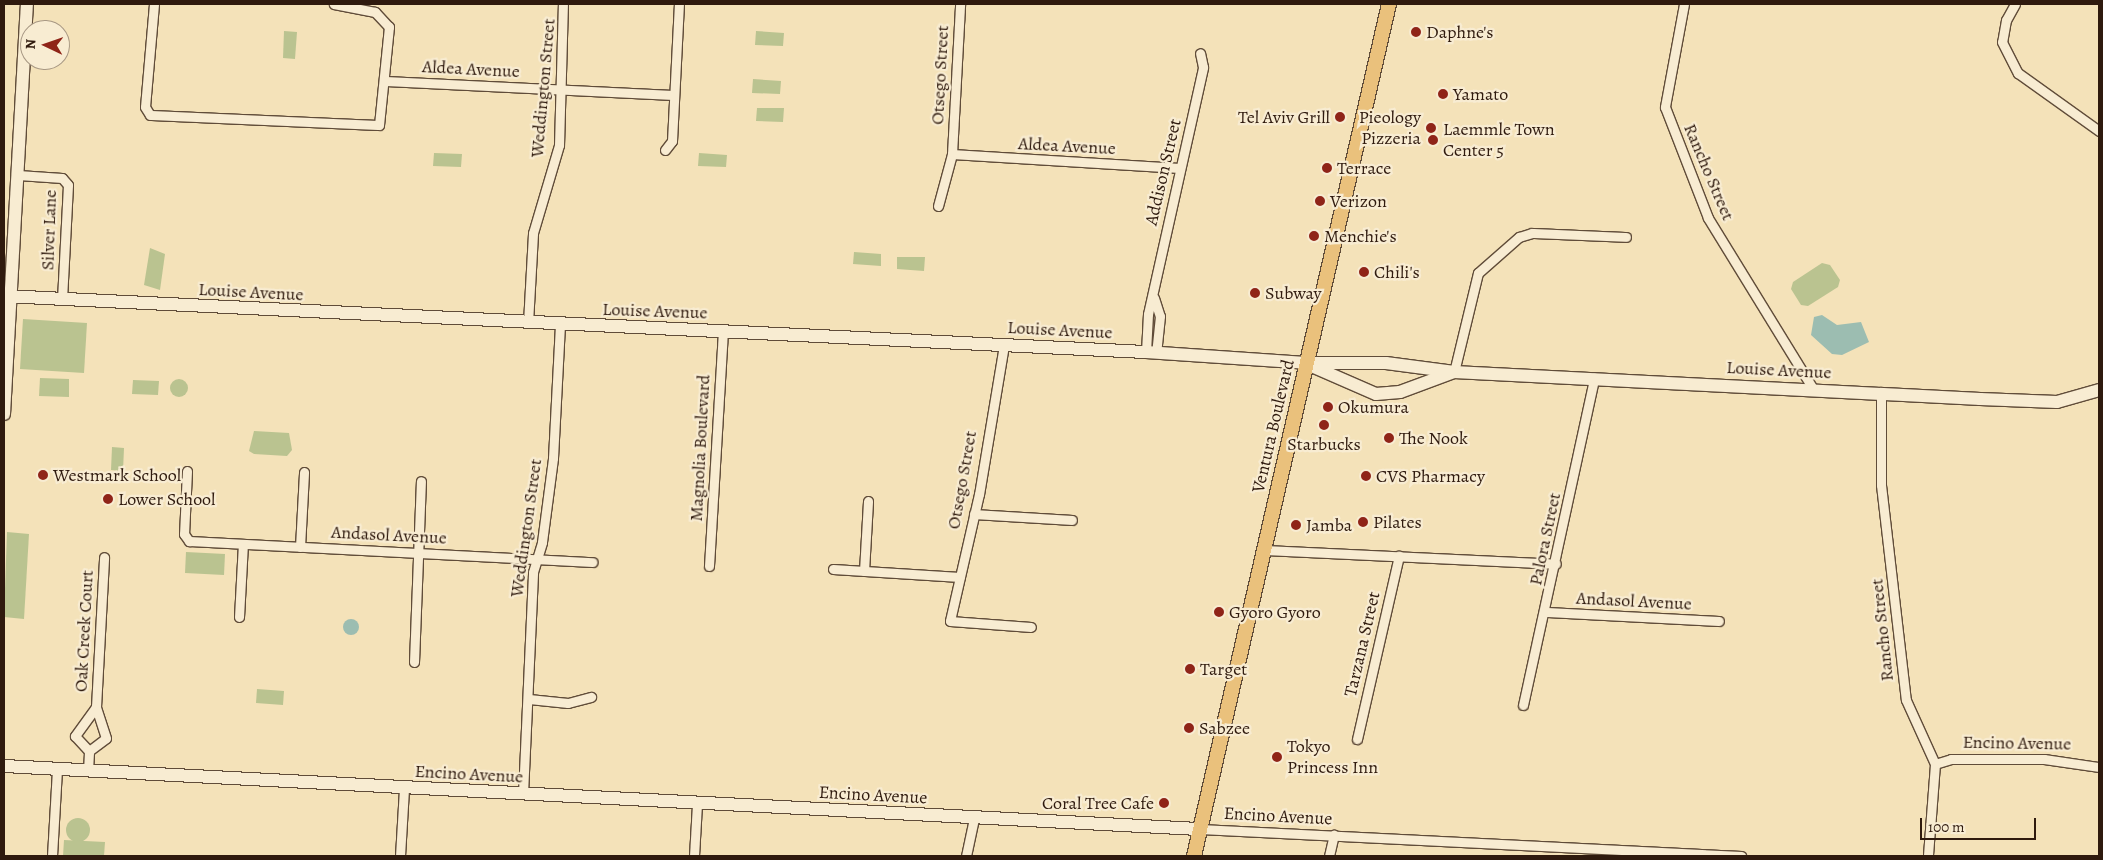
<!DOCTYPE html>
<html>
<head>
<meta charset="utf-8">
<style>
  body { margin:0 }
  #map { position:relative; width:2103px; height:860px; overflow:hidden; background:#f4e2b9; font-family:Alegreya,serif }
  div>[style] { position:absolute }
  .green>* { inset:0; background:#bac390 }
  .round { border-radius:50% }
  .water>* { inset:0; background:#9cbdb1 }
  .roads { filter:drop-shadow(1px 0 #604c39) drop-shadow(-1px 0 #604c39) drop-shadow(0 1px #604c39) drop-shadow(0 -1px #604c39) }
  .street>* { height:9px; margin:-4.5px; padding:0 4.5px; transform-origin:4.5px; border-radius:4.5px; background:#f8ecd2 }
  .secondary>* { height:12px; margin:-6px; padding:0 6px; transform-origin:6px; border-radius:6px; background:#f8ecd2 }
  .primary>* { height:14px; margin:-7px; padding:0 7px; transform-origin:7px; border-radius:7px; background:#eac17c }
  .dots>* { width:14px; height:14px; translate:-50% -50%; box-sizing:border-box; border:2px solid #f8ecd2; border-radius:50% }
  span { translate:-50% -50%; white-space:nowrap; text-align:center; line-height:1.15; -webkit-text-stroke:4.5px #f8ecd2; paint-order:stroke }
  .poi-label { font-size:18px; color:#2f1a0e }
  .left { translate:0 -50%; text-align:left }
  .right { translate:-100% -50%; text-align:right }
  .street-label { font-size:18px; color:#2f1a0e }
  .frame { position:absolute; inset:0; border:5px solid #2f1a0e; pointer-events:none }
  .north { position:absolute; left:20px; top:20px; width:50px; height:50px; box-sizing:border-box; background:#f8ecd2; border:1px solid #a89884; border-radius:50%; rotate:273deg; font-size:14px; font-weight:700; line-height:20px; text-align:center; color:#2f1a0e }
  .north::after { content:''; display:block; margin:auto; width:18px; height:22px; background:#8f2418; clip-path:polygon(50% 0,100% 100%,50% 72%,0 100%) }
  .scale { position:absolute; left:1920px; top:818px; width:116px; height:22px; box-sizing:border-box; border:2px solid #2f1a0e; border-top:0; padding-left:6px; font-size:15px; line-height:18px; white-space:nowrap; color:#2f1a0e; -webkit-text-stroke:4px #f8ecd2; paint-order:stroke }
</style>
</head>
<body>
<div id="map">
  <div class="green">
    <div style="clip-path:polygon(284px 31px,297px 32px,295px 59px,283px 58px)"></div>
    <div style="clip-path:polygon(756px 31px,784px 33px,783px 46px,755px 45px)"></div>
    <div style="clip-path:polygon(753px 79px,781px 81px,780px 94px,752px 93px)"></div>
    <div style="clip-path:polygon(757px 108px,784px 108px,783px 122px,756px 121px)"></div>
    <div style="clip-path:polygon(434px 153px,462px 154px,461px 167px,433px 166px)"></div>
    <div style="clip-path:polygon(699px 153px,727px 155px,726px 167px,698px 166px)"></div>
    <div style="clip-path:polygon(150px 248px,165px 254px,160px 290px,144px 285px)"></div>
    <div style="clip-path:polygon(854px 252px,881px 254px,881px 266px,853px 264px)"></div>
    <div style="clip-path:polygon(897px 257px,925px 257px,924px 271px,897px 269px)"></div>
    <div style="clip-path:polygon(1822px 263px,1830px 265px,1840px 280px,1838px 287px,1808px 306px,1801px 305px,1791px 289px,1793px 282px)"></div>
    <div style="clip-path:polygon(23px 319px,87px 323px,84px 373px,20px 369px)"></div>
    <div style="clip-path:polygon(40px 378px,69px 379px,69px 397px,39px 396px)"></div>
    <div class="round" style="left:170px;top:379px;width:18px;height:18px"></div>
    <div style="clip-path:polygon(133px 380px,159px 381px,158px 395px,132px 394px)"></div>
    <div style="clip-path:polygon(254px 431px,289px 433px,292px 450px,287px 456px,254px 454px,249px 451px)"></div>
    <div style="clip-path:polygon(112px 447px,124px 448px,123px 471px,111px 470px)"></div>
    <div style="clip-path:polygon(7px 532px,29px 534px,24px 619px,4px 617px)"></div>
    <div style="clip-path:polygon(186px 552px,225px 554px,224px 575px,185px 573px)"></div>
    <div style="clip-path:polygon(257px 689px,284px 691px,283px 705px,256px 703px)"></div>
    <div class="round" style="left:66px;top:818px;width:24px;height:24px"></div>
    <div style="clip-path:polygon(64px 840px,105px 842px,104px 856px,63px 856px)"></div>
  </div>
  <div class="water">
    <div style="clip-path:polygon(1822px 315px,1837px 325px,1861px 322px,1869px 342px,1842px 355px,1832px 354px,1811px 335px,1814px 317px)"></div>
    <div class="round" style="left:343px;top:619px;width:16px;height:16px"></div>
  </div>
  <div class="roads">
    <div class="street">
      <div style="left:154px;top:4px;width:103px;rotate:95deg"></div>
      <div style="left:145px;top:107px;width:9px;rotate:58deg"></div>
      <div style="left:150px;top:115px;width:229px;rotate:2.5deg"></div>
      <div style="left:379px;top:125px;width:99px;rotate:-84.2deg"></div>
      <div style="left:389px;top:27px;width:21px;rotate:-133deg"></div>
      <div style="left:375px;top:12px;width:42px;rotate:-169deg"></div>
      <div style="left:1684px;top:4px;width:105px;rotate:100.5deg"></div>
      <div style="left:1665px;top:107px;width:119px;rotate:68.8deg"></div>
      <div style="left:1708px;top:218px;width:201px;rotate:58.4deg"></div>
      <div style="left:2015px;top:4px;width:18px;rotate:119deg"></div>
      <div style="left:2006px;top:20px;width:22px;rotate:100deg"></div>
      <div style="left:2002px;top:42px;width:35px;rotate:63deg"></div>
      <div style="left:2018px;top:73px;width:100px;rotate:35.6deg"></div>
      <div style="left:385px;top:81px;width:289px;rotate:2.8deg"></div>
      <div style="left:665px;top:150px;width:11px;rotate:-52deg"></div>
      <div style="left:672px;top:141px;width:137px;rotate:-87.1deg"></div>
      <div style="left:952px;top:154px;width:228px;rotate:3.5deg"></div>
      <div style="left:18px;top:175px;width:44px;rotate:3.9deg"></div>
      <div style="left:62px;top:178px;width:9px;rotate:49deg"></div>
      <div style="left:68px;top:185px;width:114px;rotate:93deg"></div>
      <div style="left:938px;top:206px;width:54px;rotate:-74.9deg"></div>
      <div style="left:952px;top:154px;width:150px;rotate:-86.9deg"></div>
      <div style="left:1154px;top:298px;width:19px;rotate:72deg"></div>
      <div style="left:1160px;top:316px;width:36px;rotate:96deg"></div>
      <div style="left:528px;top:323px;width:90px;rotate:-86.8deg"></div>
      <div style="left:533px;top:233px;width:92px;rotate:-73.5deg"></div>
      <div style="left:559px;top:145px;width:141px;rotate:-88.4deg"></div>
      <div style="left:1004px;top:345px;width:151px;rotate:99.5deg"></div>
      <div style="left:979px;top:494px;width:130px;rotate:102.9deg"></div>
      <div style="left:950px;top:621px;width:81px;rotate:4.2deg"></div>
      <div style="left:1146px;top:352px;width:38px;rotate:-87deg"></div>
      <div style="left:1148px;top:314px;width:253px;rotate:-77.4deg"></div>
      <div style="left:1203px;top:67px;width:14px;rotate:-102deg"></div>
      <div style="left:1454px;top:372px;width:102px;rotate:-76.4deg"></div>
      <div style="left:1478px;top:273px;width:55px;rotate:-41.3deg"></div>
      <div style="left:1519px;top:237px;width:14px;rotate:-17deg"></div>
      <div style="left:1532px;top:233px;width:94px;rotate:2.4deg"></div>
      <div style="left:1881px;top:394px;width:91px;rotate:90deg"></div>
      <div style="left:1881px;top:485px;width:216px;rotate:83.4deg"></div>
      <div style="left:1906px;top:700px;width:70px;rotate:65.6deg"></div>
      <div style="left:1935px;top:764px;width:92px;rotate:94.4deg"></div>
      <div style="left:187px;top:471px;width:63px;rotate:92.7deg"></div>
      <div style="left:184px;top:534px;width:9px;rotate:54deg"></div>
      <div style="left:189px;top:541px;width:404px;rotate:3deg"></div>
      <div style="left:974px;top:514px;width:98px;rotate:3.5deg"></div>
      <div style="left:300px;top:547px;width:75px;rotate:-86.9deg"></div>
      <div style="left:1264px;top:550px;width:292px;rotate:2.7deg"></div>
      <div style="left:709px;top:566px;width:234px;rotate:-86.6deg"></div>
      <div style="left:833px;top:569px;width:127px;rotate:3.6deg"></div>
      <div style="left:864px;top:571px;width:70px;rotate:-86.7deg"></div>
      <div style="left:1547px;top:612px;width:172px;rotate:3deg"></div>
      <div style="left:239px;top:617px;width:73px;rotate:-86.9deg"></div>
      <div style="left:414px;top:662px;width:181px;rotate:-87.8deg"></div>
      <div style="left:529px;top:699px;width:39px;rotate:6deg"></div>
      <div style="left:568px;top:703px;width:24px;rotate:-15deg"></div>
      <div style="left:1523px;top:705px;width:335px;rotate:-77.7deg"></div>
      <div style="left:96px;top:707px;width:36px;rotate:126deg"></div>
      <div style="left:75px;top:736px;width:21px;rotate:47deg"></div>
      <div style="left:89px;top:751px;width:21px;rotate:-37deg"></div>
      <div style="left:106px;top:738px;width:33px;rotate:-108deg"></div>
      <div style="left:96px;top:707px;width:150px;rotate:-86.9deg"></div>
      <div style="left:1357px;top:739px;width:188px;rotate:-77.1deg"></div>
      <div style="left:1935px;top:764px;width:17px;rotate:-17deg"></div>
      <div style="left:1951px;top:759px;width:93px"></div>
      <div style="left:2044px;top:759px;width:56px;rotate:8.3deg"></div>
      <div style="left:88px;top:771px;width:20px;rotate:-87deg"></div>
      <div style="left:523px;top:794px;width:222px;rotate:-87.4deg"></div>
      <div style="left:533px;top:572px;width:31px;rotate:-73deg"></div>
      <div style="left:542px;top:542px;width:85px;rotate:-82.5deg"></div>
      <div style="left:553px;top:458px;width:133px;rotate:-87deg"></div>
      <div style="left:1200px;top:829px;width:542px;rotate:2.86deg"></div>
      <div style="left:52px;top:856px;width:87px;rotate:-86.7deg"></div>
      <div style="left:400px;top:856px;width:68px;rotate:-86.6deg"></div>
      <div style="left:694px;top:856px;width:52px;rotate:-86.7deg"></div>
      <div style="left:966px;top:856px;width:39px;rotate:-78deg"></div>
      <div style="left:1329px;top:856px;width:22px;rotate:-77deg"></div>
    </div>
    <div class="secondary">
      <div style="left:4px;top:296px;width:1143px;rotate:2.81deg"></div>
      <div style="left:1146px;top:352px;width:160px;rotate:3.9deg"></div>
      <div style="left:1306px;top:363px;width:80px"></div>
      <div style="left:1386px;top:363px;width:69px;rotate:7.5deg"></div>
      <div style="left:1454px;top:372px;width:527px;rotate:2.94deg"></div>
      <div style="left:1980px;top:399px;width:77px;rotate:2.2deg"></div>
      <div style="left:2057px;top:402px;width:44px;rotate:-15.9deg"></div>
      <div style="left:1307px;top:364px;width:75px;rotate:23.5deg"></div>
      <div style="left:1376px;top:394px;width:24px;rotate:-5deg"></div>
      <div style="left:1400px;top:392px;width:58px;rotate:-20.3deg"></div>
      <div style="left:4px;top:414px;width:411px;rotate:-86.8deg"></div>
      <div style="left:4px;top:766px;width:1198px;rotate:3.02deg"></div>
    </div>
    <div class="primary">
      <div style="left:1194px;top:856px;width:874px;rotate:-77.11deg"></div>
    </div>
  </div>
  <div class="dots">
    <div style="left:1416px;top:32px;background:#8f2418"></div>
    <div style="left:1443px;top:94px;background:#8f2418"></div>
    <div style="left:1340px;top:117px;background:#8f2418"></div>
    <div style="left:1431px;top:128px;background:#8f2418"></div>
    <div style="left:1433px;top:140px;background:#8f2418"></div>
    <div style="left:1327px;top:168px;background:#8f2418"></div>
    <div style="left:1320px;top:201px;background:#8f2418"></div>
    <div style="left:1314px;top:236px;background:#8f2418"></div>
    <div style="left:1364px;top:272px;background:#8f2418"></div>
    <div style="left:1255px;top:293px;background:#8f2418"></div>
    <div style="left:1328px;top:407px;background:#8f2418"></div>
    <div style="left:1324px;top:425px;background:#8f2418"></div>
    <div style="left:1389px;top:438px;background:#8f2418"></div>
    <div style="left:43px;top:475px;background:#8f2418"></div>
    <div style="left:1366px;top:476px;background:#8f2418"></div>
    <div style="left:108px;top:499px;background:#8f2418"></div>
    <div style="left:1363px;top:522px;background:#8f2418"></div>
    <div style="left:1296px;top:525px;background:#8f2418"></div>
    <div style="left:1219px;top:612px;background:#8f2418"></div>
    <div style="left:1190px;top:669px;background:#8f2418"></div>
    <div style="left:1189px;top:728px;background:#8f2418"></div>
    <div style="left:1277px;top:757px;background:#8f2418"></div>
    <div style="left:1164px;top:803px;background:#8f2418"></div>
  </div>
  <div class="poi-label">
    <span class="left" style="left:1426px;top:32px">Daphne's</span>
    <span class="left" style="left:1453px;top:94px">Yamato</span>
    <span class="right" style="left:1330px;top:117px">Tel Aviv Grill</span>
    <span class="right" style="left:1421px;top:128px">Pieology<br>Pizzeria</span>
    <span class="left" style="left:1443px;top:140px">Laemmle Town<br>Center 5</span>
    <span class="left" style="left:1337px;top:168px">Terrace</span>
    <span class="left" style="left:1330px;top:201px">Verizon</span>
    <span class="left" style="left:1324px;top:236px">Menchie's</span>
    <span class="left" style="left:1374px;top:272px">Chili's</span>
    <span class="left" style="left:1265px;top:293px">Subway</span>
    <span class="left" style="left:1338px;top:407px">Okumura</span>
    <span class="left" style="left:1399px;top:438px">The Nook</span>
    <span style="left:1324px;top:444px">Starbucks</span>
    <span class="left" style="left:53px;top:475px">Westmark School</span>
    <span class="left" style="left:1376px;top:476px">CVS Pharmacy</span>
    <span class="left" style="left:118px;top:499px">Lower School</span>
    <span class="left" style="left:1373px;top:522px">Pilates</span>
    <span class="left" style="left:1306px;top:525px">Jamba</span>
    <span class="left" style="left:1229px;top:612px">Gyoro Gyoro</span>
    <span class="left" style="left:1200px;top:669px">Target</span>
    <span class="left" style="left:1199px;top:728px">Sabzee</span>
    <span class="left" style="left:1287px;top:757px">Tokyo<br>Princess Inn</span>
    <span class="right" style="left:1154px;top:803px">Coral Tree Cafe</span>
  </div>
  <div class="street-label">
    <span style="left:471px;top:69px;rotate:3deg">Aldea Avenue</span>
    <span style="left:940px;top:75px;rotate:-87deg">Otsego Street</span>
    <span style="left:543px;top:88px;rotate:-85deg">Weddington Street</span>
    <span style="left:1067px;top:146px;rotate:3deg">Aldea Avenue</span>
    <span style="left:1163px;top:172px;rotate:-77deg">Addison Street</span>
    <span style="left:1709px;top:172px;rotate:67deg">Rancho Street</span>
    <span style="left:49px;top:230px;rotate:-88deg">Silver Lane</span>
    <span style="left:251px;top:292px;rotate:3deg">Louise Avenue</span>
    <span style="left:655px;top:311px;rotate:2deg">Louise Avenue</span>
    <span style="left:1060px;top:330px;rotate:3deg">Louise Avenue</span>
    <span style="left:1779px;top:370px;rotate:3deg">Louise Avenue</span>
    <span style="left:1273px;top:426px;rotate:-77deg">Ventura Boulevard</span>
    <span style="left:700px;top:448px;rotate:-87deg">Magnolia Boulevard</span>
    <span style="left:962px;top:480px;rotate:-80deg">Otsego Street</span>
    <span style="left:526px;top:528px;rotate:-82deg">Weddington Street</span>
    <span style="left:389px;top:535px;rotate:3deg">Andasol Avenue</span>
    <span style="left:1545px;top:539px;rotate:-78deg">Palora Street</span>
    <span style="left:1634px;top:601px;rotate:3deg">Andasol Avenue</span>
    <span style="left:1882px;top:630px;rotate:-96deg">Rancho Street</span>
    <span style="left:84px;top:631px;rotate:-87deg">Oak Creek Court</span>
    <span style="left:1362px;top:644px;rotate:-77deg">Tarzana Street</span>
    <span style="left:2017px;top:743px;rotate:1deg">Encino Avenue</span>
    <span style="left:469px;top:774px;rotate:3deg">Encino Avenue</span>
    <span style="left:873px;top:795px;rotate:3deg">Encino Avenue</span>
    <span style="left:1278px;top:816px;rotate:3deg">Encino Avenue</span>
  </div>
  <div class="frame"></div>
  <div class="north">N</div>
  <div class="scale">100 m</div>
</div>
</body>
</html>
